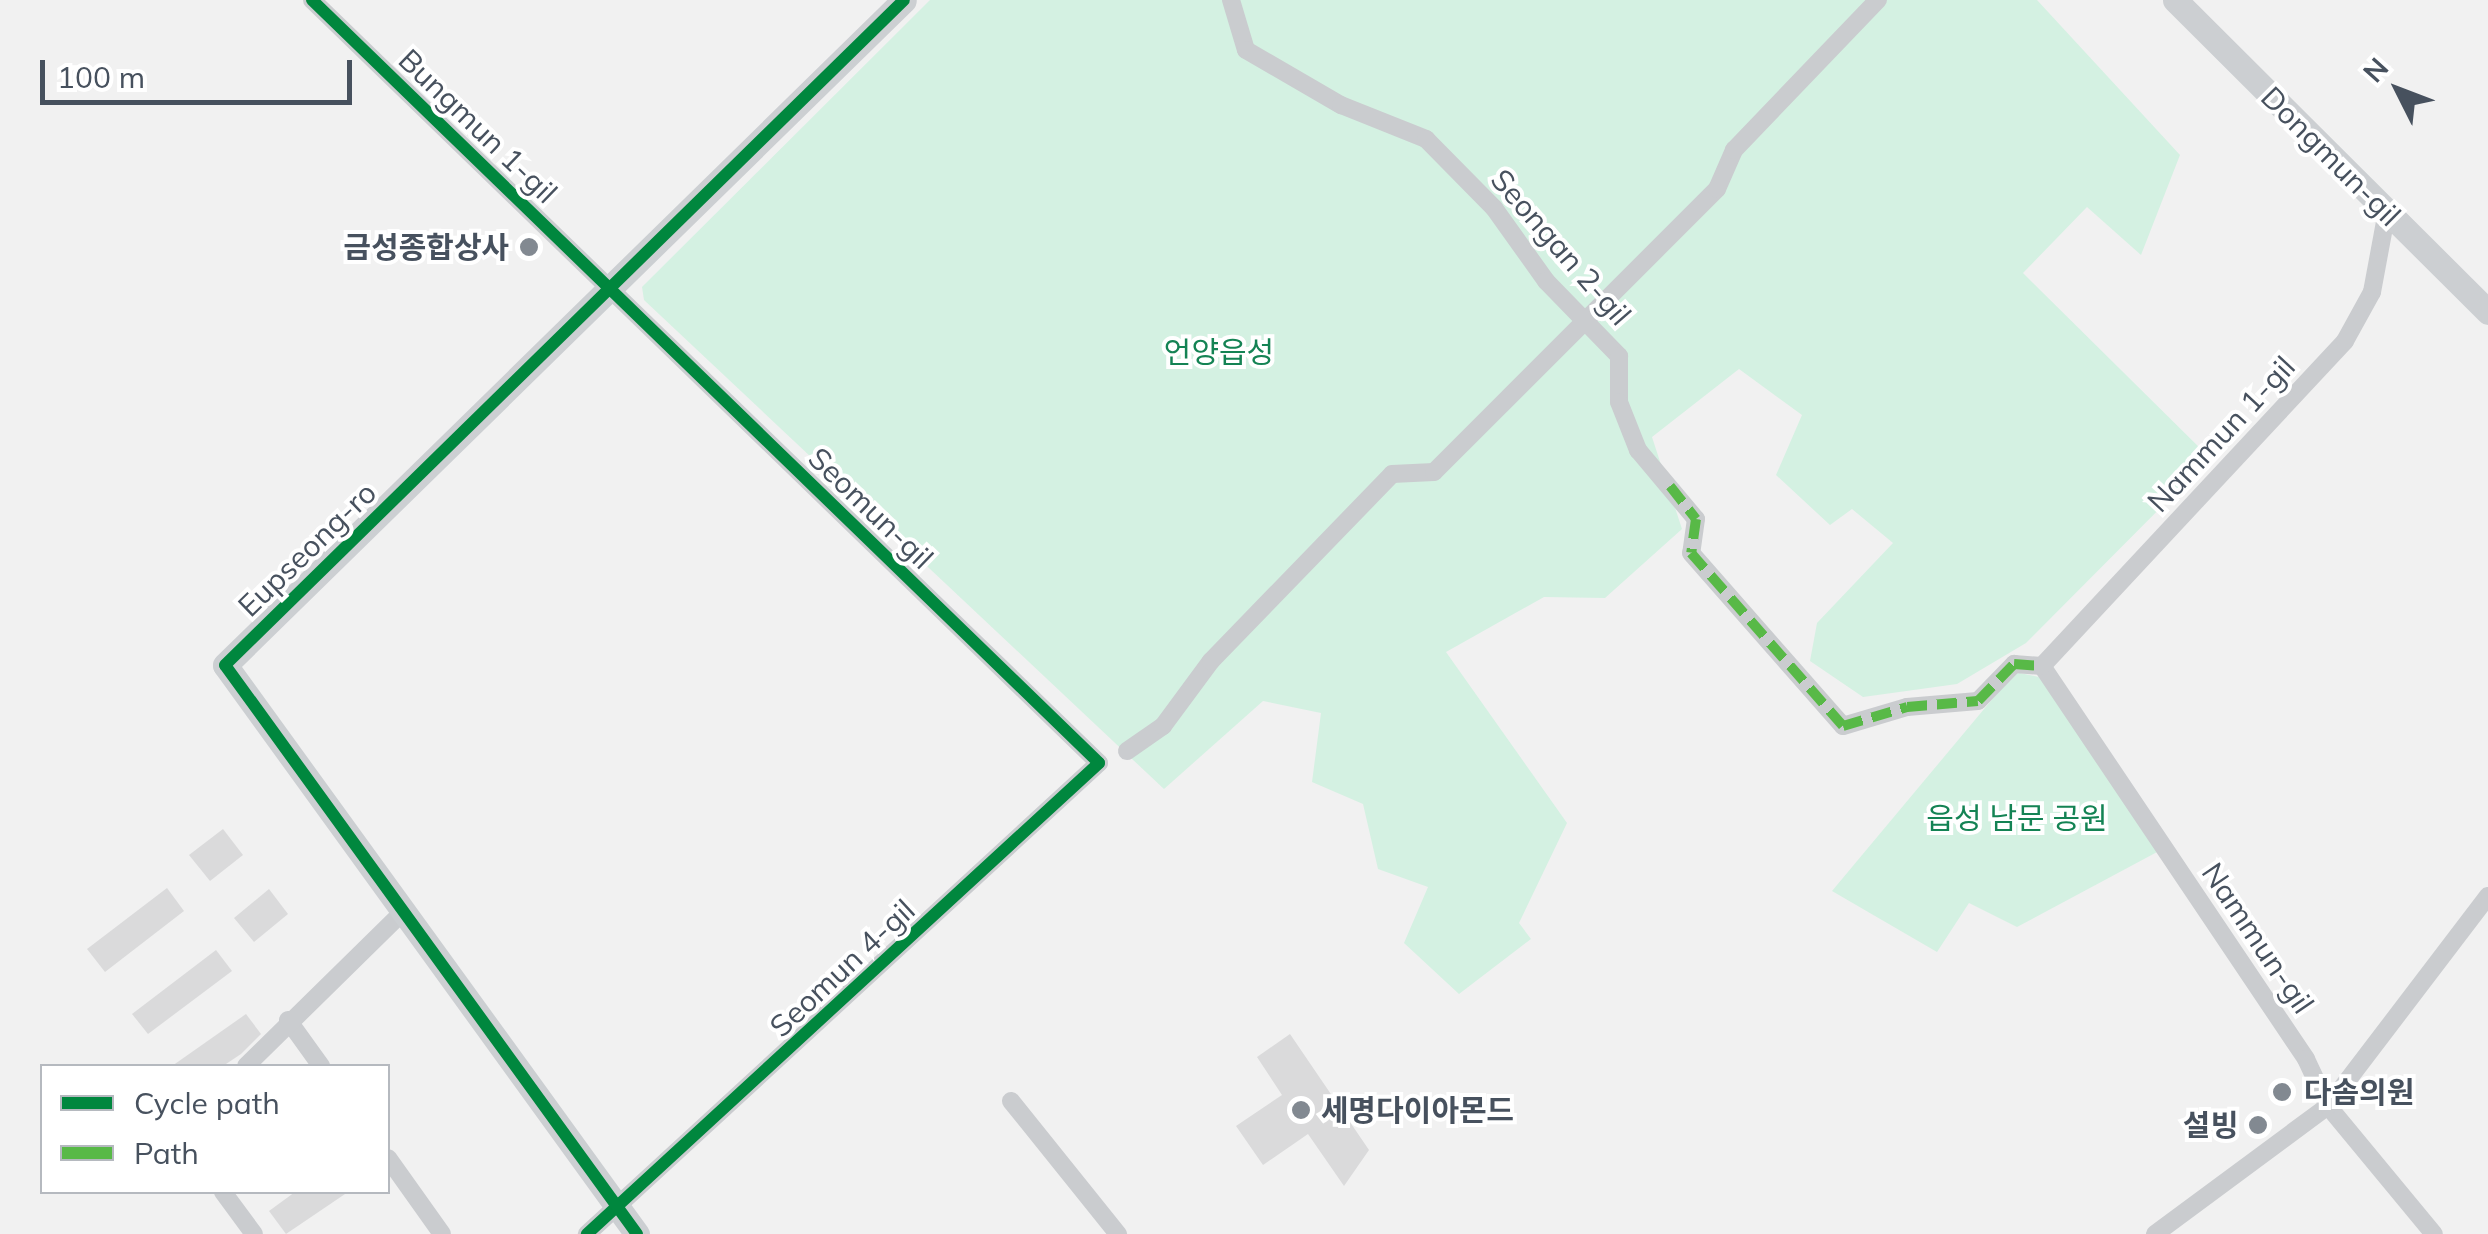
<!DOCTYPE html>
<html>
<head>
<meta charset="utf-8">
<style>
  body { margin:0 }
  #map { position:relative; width:2488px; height:1234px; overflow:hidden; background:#f1f1f1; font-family:Mulish,"Noto Sans KR",sans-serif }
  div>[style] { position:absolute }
  .green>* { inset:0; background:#d4f1e2 }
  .building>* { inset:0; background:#dadadb }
  .street>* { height:18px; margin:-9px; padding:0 9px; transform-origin:9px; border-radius:9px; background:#cacccf }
  .secondary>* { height:25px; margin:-12.5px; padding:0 12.5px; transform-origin:12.5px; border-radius:12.5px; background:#cccfd2 }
  .quiet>* { height:10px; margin-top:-5px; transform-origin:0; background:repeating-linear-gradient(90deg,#58b947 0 20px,transparent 0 30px) }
  .cycleway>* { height:12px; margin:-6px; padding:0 6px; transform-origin:6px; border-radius:6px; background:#00873e }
  .dots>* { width:28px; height:28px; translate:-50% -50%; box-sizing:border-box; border:5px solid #fff; border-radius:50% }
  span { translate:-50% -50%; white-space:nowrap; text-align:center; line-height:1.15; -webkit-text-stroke:8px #fff; paint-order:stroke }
  .street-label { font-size:30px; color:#47515e }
  .poi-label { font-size:30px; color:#47515e; font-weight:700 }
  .right { translate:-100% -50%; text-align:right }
  .left { translate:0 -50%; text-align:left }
  .park-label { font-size:30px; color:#148354 }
  .legend { position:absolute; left:40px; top:1064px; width:350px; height:130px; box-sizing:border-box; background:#fff; border:2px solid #b5b9bf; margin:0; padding:12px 18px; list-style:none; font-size:30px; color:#47515e }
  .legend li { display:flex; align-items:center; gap:20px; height:50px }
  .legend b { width:50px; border:2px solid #b5b9bf }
  .north { position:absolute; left:2348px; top:40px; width:100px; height:100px; -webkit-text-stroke:8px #fff; paint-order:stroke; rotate:312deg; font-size:28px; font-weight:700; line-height:40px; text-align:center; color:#47515e }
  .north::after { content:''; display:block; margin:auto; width:35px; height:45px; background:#47515e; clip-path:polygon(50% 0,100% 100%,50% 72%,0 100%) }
  .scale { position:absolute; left:40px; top:60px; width:312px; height:45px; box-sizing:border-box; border:5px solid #47515e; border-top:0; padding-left:12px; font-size:30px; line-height:35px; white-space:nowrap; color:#47515e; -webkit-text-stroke:8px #fff; paint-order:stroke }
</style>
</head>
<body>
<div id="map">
  <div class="green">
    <div style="clip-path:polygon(930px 0,2037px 0,2180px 155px,2141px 255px,2087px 207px,2023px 273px,2210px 458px,2026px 643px,1957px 684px,1863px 697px,1810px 661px,1817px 623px,1893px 543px,1852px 509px,1830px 525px,1776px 475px,1802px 415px,1739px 369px,1652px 437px,1682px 529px,1605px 598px,1544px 597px,1446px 652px,1567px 823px,1519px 923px,1531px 939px,1459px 994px,1404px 943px,1428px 887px,1378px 869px,1363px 804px,1312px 782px,1321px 713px,1263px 701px,1164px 789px,644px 300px,642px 287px)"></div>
    <div style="clip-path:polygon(2015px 672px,2039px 677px,2159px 851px,2017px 927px,1969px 903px,1937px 952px,1832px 891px)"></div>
  </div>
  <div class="building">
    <div style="clip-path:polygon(223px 829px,243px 855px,210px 881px,189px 855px)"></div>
    <div style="clip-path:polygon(167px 888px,184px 911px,105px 972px,87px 949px)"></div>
    <div style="clip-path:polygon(269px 889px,288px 914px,254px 942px,234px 918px)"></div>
    <div style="clip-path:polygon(216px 950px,232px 971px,148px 1034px,132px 1014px)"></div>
    <div style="clip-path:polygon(246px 1014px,261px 1034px,241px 1054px,223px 1066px,172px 1066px)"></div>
    <div style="clip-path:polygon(1290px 1034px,1369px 1150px,1344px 1186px,1308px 1134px,1263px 1165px,1236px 1126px,1282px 1095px,1257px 1057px)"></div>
    <div style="clip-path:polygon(295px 1192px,348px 1192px,286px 1234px,269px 1211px)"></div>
  </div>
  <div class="street">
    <div style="left:312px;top:0;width:1096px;rotate:44.11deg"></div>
    <div style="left:1099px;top:763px;width:696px;rotate:137.39deg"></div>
    <div style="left:1231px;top:0;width:52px;rotate:73.3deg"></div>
    <div style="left:1246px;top:50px;width:110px;rotate:30.1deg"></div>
    <div style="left:1341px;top:105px;width:92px;rotate:21.8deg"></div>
    <div style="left:1426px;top:139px;width:97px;rotate:45.4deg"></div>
    <div style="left:1494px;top:208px;width:90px;rotate:54.5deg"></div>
    <div style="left:1546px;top:281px;width:105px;rotate:45.8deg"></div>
    <div style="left:1619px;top:356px;width:46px;rotate:90deg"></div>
    <div style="left:1619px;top:402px;width:52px;rotate:68.4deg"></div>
    <div style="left:1638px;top:450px;width:90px;rotate:50deg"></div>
    <div style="left:1696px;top:519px;width:34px;rotate:98deg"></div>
    <div style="left:1691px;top:553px;width:230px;rotate:48.7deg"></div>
    <div style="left:1843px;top:726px;width:67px;rotate:-16.5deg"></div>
    <div style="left:1907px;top:707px;width:71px;rotate:-4.8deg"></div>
    <div style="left:1978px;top:701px;width:52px;rotate:-45.8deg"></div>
    <div style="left:2014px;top:664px;width:28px;rotate:4deg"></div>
    <div style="left:2042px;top:666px;width:473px;rotate:56.1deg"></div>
    <div style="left:2306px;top:1059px;width:52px;rotate:64.9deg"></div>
    <div style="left:2328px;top:1106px;width:166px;rotate:50.4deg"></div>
    <div style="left:2042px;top:666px;width:444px;rotate:-47deg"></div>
    <div style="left:2345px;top:341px;width:56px;rotate:-61.1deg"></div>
    <div style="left:2372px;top:292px;width:82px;rotate:-79.5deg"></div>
    <div style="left:1127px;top:751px;width:44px;rotate:-34.8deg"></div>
    <div style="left:1163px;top:726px;width:81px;rotate:-53.6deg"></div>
    <div style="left:1211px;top:661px;width:260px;rotate:-45.9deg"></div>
    <div style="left:1392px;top:474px;width:42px;rotate:-2.7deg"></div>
    <div style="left:1434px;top:472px;width:400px;rotate:-45deg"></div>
    <div style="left:1717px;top:189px;width:43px;rotate:-66.4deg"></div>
    <div style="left:1734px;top:150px;width:208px;rotate:-46.2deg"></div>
    <div style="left:288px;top:1020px;width:57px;rotate:54.3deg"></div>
    <div style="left:246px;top:1066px;width:221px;rotate:-44.5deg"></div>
    <div style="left:1011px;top:1101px;width:171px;rotate:51.2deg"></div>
    <div style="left:388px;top:1158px;width:93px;rotate:54.6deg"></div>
    <div style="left:223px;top:1192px;width:52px;rotate:53.6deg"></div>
    <div style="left:2155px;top:1234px;width:215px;rotate:-36.5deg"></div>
    <div style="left:2328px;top:1106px;width:264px;rotate:-52.7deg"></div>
  </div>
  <div class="secondary">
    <div style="left:2175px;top:0;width:442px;rotate:44.9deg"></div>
    <div style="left:637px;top:1234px;width:702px;rotate:-125.91deg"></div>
    <div style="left:225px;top:665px;width:950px;rotate:-44.4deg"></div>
  </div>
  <div class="quiet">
    <div style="left:1670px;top:486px;width:42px;rotate:51.8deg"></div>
    <div style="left:1696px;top:519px;width:34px;rotate:98deg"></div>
    <div style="left:1691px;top:553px;width:230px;rotate:48.7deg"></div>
    <div style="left:1843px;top:726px;width:67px;rotate:-16.5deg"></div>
    <div style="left:1907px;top:707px;width:71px;rotate:-4.8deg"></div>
    <div style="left:1978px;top:701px;width:52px;rotate:-45.8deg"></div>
    <div style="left:2014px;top:664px;width:28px;rotate:4deg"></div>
  </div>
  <div class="cycleway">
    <div style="left:312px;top:0;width:1096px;rotate:44.11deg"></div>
    <div style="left:1099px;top:763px;width:696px;rotate:137.39deg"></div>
    <div style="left:637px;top:1234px;width:702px;rotate:-125.91deg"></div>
    <div style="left:225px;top:665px;width:950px;rotate:-44.4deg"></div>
  </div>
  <div class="dots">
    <div style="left:529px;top:247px;background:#828991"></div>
    <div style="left:2282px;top:1092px;background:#828991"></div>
    <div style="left:1301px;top:1110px;background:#828991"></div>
    <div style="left:2258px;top:1125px;background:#828991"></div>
  </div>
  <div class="street-label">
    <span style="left:478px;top:126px;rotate:44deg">Bungmun 1-gil</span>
    <span style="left:2331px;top:156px;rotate:45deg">Dongmun-gil</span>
    <span style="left:1561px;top:247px;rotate:49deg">Seongan 2-gil</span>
    <span style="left:2221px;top:434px;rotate:-47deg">Nammun 1-gil</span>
    <span style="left:871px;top:508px;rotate:44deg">Seomun-gil</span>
    <span style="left:307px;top:549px;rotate:-44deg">Eupseong-ro</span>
    <span style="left:2258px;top:938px;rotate:56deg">Nammun-gil</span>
    <span style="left:842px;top:968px;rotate:-43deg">Seomun 4-gil</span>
  </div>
  <div class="poi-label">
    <span class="right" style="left:509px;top:247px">금성종합상사</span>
    <span class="left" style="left:2304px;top:1092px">다솜의원</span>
    <span class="left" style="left:1321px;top:1110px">세명다이아몬드</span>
    <span class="right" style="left:2238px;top:1125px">설빙</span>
  </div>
  <div class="park-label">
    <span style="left:1219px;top:352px">언양읍성</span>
    <span style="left:2017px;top:818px">읍성 남문 공원</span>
  </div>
  <ul class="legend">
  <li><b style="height:12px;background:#00873e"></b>Cycle path</li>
  <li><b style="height:12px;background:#58b947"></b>Path</li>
  </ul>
  <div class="north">N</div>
  <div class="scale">100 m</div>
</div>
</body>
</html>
